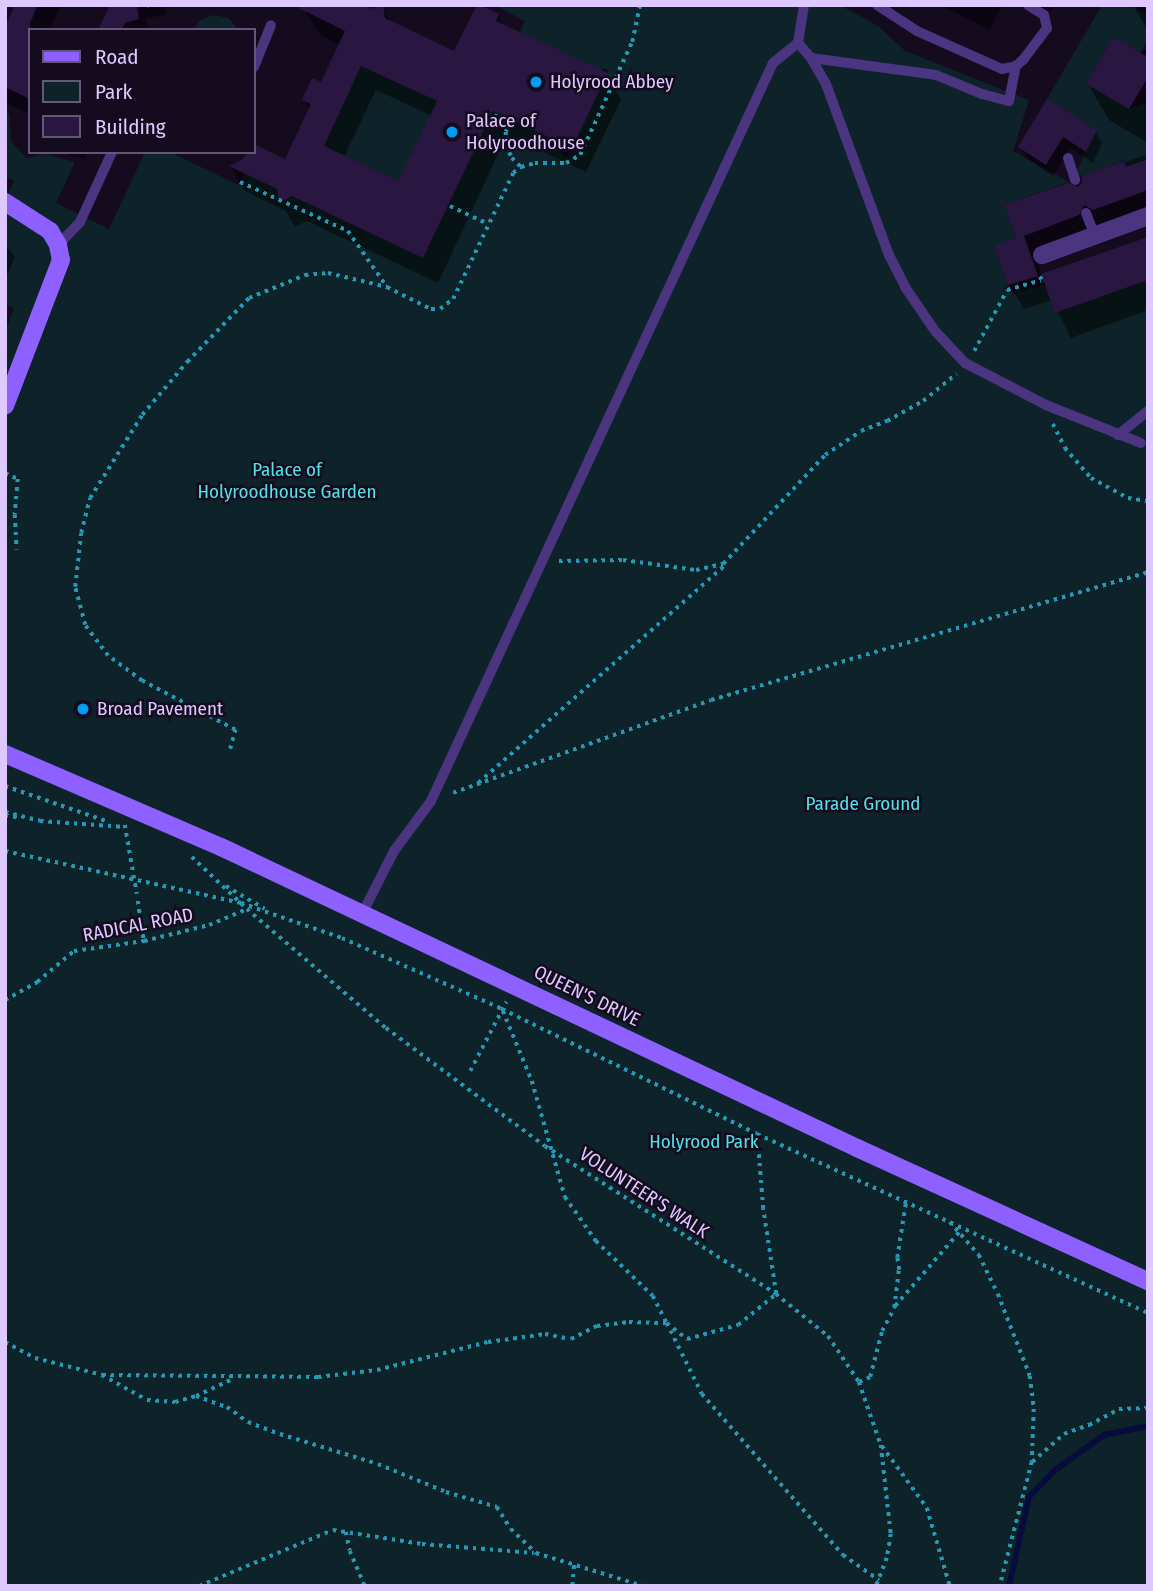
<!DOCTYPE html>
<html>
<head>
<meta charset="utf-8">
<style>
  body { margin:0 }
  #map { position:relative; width:1153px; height:1591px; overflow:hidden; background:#140b1f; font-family:"Fira Sans Condensed",sans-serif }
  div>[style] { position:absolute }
  .green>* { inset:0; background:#0e2329 }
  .shadow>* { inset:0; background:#0007 }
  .stream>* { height:6px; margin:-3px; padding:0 3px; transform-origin:3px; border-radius:3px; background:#070c3c }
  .building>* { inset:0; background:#2a1741 }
  .path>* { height:3.5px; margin-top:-1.75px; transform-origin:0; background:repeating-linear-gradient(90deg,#2899b4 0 3.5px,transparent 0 8.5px) }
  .lane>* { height:10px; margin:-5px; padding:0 5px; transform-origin:5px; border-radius:5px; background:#4b3480 }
  .street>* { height:18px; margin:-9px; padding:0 9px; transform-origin:9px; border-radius:9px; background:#4b3480 }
  .secondary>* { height:18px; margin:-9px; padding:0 9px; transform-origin:9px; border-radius:9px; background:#8d60ff }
  .dots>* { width:19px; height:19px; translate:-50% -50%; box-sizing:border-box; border:4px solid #140b1f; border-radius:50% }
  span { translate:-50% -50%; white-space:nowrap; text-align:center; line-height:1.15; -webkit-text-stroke:5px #140b1f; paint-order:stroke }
  .poi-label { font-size:19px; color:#ddc9ff }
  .left { translate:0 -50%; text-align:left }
  .park-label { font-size:19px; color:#51e2e3 }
  .street-label { font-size:19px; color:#ddc9ff }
  .frame { position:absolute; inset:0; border:7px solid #ddc9ff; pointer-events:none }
  .legend { position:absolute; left:28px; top:28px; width:228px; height:126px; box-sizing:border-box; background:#140b1f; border:2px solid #645779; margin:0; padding:9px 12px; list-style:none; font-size:21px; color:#ddc9ff }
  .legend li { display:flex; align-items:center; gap:14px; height:35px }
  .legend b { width:35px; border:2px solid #645779 }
</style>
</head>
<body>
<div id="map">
  <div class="green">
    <div style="clip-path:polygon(494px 5px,840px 5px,878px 26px,905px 51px,1029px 100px,1013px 151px,1069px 182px,1004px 205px,1016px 238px,994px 246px,1008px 285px,1003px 289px,1014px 294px,1045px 284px,1055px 313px,1148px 280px,1148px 1586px,5px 1586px,5px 332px,14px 308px,5px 305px,5px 202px,14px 181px,5px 177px,5px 113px,9px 114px,11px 141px,26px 158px,44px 154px,75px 162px,56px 203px,109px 229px,145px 152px,170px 152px,238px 185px,244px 173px,423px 258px,499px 98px,571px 132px,561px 154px,567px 157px,609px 71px,603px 68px,598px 77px,520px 32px,525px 21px)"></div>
    <div style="clip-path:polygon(1102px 5px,1133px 5px,1148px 16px,1148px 40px,1140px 53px,1113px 37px,1086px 84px,1129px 109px,1148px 103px,1148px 159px,1126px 167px,1124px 160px,1117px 163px,1111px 165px,1113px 171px,1088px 180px,1086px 174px,1080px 176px,1077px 170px,1096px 130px,1047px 99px)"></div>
    <div style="clip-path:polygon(213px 15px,229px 18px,238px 30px,193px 30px,199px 21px)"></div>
    <div style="clip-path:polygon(361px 66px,441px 103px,411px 155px,403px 183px,324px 146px)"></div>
  </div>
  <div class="shadow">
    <div style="clip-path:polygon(17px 5px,61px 5px,50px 30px,30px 30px,30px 114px,5px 103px,5px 31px)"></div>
    <div style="clip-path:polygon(112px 5px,163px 5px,166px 14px,146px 19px,148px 30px,100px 30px)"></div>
    <div style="clip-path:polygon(940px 5px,1002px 5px,990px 30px)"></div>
    <div style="clip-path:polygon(1037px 5px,1054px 5px,1049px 13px)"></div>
    <div style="clip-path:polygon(1135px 5px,1148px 5px,1148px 31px,1134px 7px)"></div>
    <div style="clip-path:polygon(evenodd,382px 7px,392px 23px,455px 53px,498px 16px,504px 27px,607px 75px,621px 100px,586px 172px,507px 135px,438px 283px,307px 221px,295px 227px,286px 211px,245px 191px,231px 167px,254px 152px,254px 146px,286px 161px,310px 110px,304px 100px,322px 85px,341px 45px,320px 35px,305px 11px,373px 11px,382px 7px,376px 90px,432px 116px,400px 184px,344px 157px,376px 90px)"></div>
    <div style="clip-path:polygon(1148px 44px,1148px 143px,1109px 120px,1088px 84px,1141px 55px)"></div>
    <div style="clip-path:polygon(1047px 102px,1095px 131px,1102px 143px,1093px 163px,1070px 148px,1053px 176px,1028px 159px,1020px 147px)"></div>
    <div style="clip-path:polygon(58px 152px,87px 152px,85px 159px)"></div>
    <div style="clip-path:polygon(1148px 154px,1148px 221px,1037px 261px,1042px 276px,1148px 238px,1148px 310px,1071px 338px,1052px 300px,1024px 309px,1009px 284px,1018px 239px,1078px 189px,1084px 183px,1084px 177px)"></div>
    <div style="clip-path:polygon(5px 244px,15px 257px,5px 280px)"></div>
  </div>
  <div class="stream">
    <div style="left:1009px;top:1586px;width:91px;rotate:-77.3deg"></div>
    <div style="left:1029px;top:1497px;width:36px;rotate:-46deg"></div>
    <div style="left:1054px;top:1471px;width:62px;rotate:-35.8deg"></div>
    <div style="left:1104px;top:1435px;width:45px;rotate:-11.6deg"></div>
  </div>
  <div class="building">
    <div style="clip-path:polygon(15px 5px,38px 5px,30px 23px,30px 99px,5px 87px,5px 27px)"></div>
    <div style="clip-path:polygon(110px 5px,137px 5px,139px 19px,125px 23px,121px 30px,98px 30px)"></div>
    <div style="clip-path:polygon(evenodd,293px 5px,364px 5px,373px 9px,383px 5px,385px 18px,454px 51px,477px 5px,480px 5px,499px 14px,496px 21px,608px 73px,572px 148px,493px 111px,423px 258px,292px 196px,279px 203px,277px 189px,229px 166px,243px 159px,247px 152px,254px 152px,254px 144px,285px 159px,311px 104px,302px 100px,312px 78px,321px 82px,345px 31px,293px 5px,361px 66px,437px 101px,399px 181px,324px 146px,361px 66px)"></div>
    <div style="clip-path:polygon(1113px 37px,1148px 57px,1148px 77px,1129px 109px,1086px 84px)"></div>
    <div style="clip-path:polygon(1047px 99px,1097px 130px,1086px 152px,1063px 137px,1046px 165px,1018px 147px)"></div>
    <div style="clip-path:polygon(1148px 159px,1148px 190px,1093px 210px,1084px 205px,1079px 215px,1024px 236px,1038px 276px,1008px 285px,994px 246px,1016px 238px,1004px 205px,1068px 183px,1078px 187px,1082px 182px,1082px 176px,1124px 161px,1126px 167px)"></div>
    <div style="clip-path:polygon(1148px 237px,1148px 280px,1055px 313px,1041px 274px)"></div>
  </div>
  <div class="path">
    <div style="left:148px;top:5px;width:2px;rotate:27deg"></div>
    <div style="left:494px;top:115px;width:18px;rotate:22deg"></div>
    <div style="left:511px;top:122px;width:11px;rotate:117deg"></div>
    <div style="left:506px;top:132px;width:13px;rotate:90deg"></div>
    <div style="left:506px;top:145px;width:14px;rotate:65deg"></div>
    <div style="left:512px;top:158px;width:13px;rotate:45deg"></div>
    <div style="left:240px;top:182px;width:119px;rotate:24.4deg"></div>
    <div style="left:348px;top:231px;width:68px;rotate:55.1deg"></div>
    <div style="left:387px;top:287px;width:49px;rotate:26.6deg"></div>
    <div style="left:431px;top:309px;width:9px"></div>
    <div style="left:440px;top:309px;width:16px;rotate:-38deg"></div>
    <div style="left:453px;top:299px;width:140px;rotate:-64.5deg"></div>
    <div style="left:513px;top:173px;width:10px;rotate:-37deg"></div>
    <div style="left:521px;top:167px;width:15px;rotate:-16deg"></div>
    <div style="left:535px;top:163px;width:31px"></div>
    <div style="left:566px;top:163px;width:16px;rotate:-30deg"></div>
    <div style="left:580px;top:155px;width:124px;rotate:-65.3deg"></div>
    <div style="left:632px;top:42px;width:38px;rotate:-78deg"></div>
    <div style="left:450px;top:206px;width:42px;rotate:25.3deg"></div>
    <div style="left:974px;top:351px;width:69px;rotate:-61.6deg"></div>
    <div style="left:1007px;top:290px;width:35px;rotate:-16deg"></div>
    <div style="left:1041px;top:280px;width:6px;rotate:-108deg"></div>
    <div style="left:1053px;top:424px;width:27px;rotate:63deg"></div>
    <div style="left:1065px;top:448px;width:40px;rotate:49deg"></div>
    <div style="left:1091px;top:478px;width:42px;rotate:28.4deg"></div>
    <div style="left:1128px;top:498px;width:20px;rotate:9deg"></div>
    <div style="left:5px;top:473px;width:14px;rotate:25deg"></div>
    <div style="left:18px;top:479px;width:36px;rotate:95deg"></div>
    <div style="left:15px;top:515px;width:35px;rotate:87deg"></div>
    <div style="left:559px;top:561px;width:64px;rotate:-0.9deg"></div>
    <div style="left:623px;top:560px;width:74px;rotate:7.8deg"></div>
    <div style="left:696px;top:570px;width:28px;rotate:-13deg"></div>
    <div style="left:723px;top:564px;width:149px;rotate:-46.9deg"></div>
    <div style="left:825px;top:455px;width:43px;rotate:-33.7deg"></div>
    <div style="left:861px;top:431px;width:28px;rotate:-21deg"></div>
    <div style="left:887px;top:421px;width:41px;rotate:-29.1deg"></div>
    <div style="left:923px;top:401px;width:43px;rotate:-39.3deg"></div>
    <div style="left:230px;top:749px;width:20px;rotate:-75deg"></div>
    <div style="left:235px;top:730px;width:105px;rotate:-152.2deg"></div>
    <div style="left:142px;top:681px;width:42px;rotate:-143.7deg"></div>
    <div style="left:108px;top:656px;width:39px;rotate:-127deg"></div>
    <div style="left:85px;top:625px;width:39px;rotate:-105deg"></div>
    <div style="left:75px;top:587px;width:54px;rotate:-83.7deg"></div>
    <div style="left:81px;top:533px;width:36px;rotate:-76deg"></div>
    <div style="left:90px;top:498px;width:98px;rotate:-57.9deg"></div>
    <div style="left:142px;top:415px;width:70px;rotate:-49.7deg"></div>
    <div style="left:187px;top:362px;width:89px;rotate:-45.9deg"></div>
    <div style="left:249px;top:298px;width:61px;rotate:-22.3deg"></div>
    <div style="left:305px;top:275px;width:23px;rotate:-5deg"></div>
    <div style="left:328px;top:273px;width:61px;rotate:13.3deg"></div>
    <div style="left:478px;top:783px;width:328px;rotate:-41.4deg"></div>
    <div style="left:5px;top:786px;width:107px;rotate:19.1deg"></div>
    <div style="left:453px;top:793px;width:274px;rotate:-19.8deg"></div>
    <div style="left:711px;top:700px;width:455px;rotate:-16.3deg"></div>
    <div style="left:5px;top:812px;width:36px;rotate:14deg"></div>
    <div style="left:40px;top:821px;width:85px;rotate:4deg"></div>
    <div style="left:5px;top:815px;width:15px;rotate:11deg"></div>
    <div style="left:125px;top:825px;width:70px;rotate:80.1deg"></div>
    <div style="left:5px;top:851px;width:242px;rotate:12.4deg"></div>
    <div style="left:241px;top:903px;width:107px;rotate:19.1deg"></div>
    <div style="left:342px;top:938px;width:175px;rotate:23.9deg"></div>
    <div style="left:502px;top:1009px;width:284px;rotate:26.1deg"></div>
    <div style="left:757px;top:1134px;width:430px;rotate:24.6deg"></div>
    <div style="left:192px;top:857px;width:76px;rotate:43.4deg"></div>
    <div style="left:247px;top:909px;width:183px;rotate:40.6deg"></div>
    <div style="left:386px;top:1028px;width:198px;rotate:36.6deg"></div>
    <div style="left:545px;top:1146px;width:274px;rotate:32.6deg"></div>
    <div style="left:776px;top:1294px;width:67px;rotate:38.9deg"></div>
    <div style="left:828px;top:1336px;width:55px;rotate:56deg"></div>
    <div style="left:859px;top:1382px;width:67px;rotate:70.8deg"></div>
    <div style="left:881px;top:1445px;width:90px;rotate:83.6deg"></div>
    <div style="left:891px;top:1534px;width:24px;rotate:99deg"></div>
    <div style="left:887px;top:1558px;width:30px;rotate:111deg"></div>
    <div style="left:226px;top:886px;width:45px;rotate:30.5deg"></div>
    <div style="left:138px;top:901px;width:40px;rotate:81.5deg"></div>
    <div style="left:5px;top:1000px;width:37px;rotate:-29deg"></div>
    <div style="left:37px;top:982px;width:48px;rotate:-40deg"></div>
    <div style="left:74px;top:951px;width:71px;rotate:-8.1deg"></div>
    <div style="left:144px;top:941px;width:67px;rotate:-13.8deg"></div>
    <div style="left:209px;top:925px;width:41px;rotate:-22.8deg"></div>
    <div style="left:503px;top:1011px;width:76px;rotate:67.5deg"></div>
    <div style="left:532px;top:1081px;width:121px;rotate:74.1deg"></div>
    <div style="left:565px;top:1197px;width:54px;rotate:54.8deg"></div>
    <div style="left:596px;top:1241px;width:79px;rotate:44deg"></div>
    <div style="left:653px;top:1296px;width:30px;rotate:63deg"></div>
    <div style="left:667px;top:1323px;width:26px;rotate:39deg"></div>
    <div style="left:687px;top:1339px;width:53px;rotate:-15.4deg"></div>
    <div style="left:738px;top:1325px;width:49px;rotate:-39.2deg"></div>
    <div style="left:776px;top:1294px;width:86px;rotate:-98.7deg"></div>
    <div style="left:763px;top:1209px;width:75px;rotate:-94.6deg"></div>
    <div style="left:470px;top:1071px;width:78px;rotate:-62.4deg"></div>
    <div style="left:950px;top:1222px;width:44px;rotate:48.7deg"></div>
    <div style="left:979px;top:1255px;width:43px;rotate:64deg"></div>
    <div style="left:998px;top:1294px;width:88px;rotate:68.7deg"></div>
    <div style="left:1030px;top:1376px;width:33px;rotate:83deg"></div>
    <div style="left:1034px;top:1409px;width:53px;rotate:92.2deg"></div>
    <div style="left:1032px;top:1462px;width:128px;rotate:104.5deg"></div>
    <div style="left:895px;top:1306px;width:99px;rotate:-49.1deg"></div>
    <div style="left:5px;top:1342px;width:34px;rotate:28deg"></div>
    <div style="left:35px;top:1358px;width:69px;rotate:14.2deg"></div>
    <div style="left:102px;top:1375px;width:216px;rotate:0.5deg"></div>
    <div style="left:318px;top:1377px;width:59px;rotate:-6.8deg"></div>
    <div style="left:377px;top:1370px;width:114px;rotate:-14.2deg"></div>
    <div style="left:488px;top:1342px;width:58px;rotate:-8deg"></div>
    <div style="left:545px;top:1334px;width:26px;rotate:11deg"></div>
    <div style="left:571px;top:1339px;width:29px;rotate:-27deg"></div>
    <div style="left:597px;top:1326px;width:32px;rotate:-7deg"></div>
    <div style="left:629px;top:1322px;width:38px;rotate:2deg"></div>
    <div style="left:667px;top:1323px;width:79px;rotate:63.8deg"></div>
    <div style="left:702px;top:1394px;width:214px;rotate:48.8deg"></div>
    <div style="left:843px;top:1555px;width:44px;rotate:34.8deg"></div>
    <div style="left:102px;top:1375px;width:51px;rotate:29.1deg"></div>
    <div style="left:147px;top:1400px;width:28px;rotate:4deg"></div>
    <div style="left:175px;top:1402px;width:22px;rotate:-16deg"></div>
    <div style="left:196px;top:1396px;width:33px;rotate:20deg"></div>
    <div style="left:227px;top:1407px;width:26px;rotate:36deg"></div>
    <div style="left:248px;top:1422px;width:34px;rotate:21deg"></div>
    <div style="left:280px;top:1434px;width:102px;rotate:17deg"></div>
    <div style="left:378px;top:1464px;width:74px;rotate:22.4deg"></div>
    <div style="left:446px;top:1492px;width:53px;rotate:16.4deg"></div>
    <div style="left:497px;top:1507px;width:26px;rotate:58deg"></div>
    <div style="left:511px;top:1529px;width:35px;rotate:44deg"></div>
    <div style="left:536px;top:1553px;width:112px;rotate:17.1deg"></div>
    <div style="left:859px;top:1382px;width:12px;rotate:-24deg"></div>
    <div style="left:870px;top:1377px;width:48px;rotate:-75.4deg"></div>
    <div style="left:882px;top:1331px;width:26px;rotate:-62deg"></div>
    <div style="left:894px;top:1308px;width:38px;rotate:-83deg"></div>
    <div style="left:899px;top:1270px;width:12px;rotate:-99deg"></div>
    <div style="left:897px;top:1258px;width:58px;rotate:-81deg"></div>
    <div style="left:196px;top:1396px;width:40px;rotate:-25deg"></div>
    <div style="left:882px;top:1446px;width:77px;rotate:54deg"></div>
    <div style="left:927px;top:1508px;width:81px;rotate:73.6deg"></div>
    <div style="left:1032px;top:1462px;width:43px;rotate:-41.2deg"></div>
    <div style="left:1064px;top:1434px;width:27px;rotate:-20deg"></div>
    <div style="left:1089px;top:1425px;width:34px;rotate:-28deg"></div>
    <div style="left:1119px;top:1409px;width:29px;rotate:-2deg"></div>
    <div style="left:346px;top:1532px;width:19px;rotate:78deg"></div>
    <div style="left:350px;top:1551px;width:38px;rotate:67deg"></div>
    <div style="left:199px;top:1586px;width:145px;rotate:-22.7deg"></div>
    <div style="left:333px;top:1530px;width:90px;rotate:8.9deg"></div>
    <div style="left:422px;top:1544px;width:112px;rotate:4.6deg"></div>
    <div style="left:572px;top:1586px;width:21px;rotate:-85deg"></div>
  </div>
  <div class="lane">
    <div style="left:877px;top:5px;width:48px;rotate:33deg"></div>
    <div style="left:917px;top:31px;width:93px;rotate:24.1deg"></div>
    <div style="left:1002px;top:69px;width:14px;rotate:-12deg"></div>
    <div style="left:1016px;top:66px;width:9px;rotate:-41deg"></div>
    <div style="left:1023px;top:60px;width:40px;rotate:-53deg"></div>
    <div style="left:1047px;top:28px;width:13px;rotate:-103deg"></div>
    <div style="left:1044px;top:15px;width:19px;rotate:-148deg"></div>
    <div style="left:798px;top:43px;width:20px;rotate:49deg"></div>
    <div style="left:811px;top:58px;width:30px;rotate:60deg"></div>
    <div style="left:826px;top:84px;width:182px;rotate:69.8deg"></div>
    <div style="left:889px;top:255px;width:36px;rotate:63deg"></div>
    <div style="left:905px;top:287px;width:53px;rotate:55.7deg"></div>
    <div style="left:935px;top:331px;width:44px;rotate:46.8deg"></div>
    <div style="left:965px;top:363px;width:91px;rotate:27.4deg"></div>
    <div style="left:1046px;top:405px;width:102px;rotate:21.8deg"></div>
    <div style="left:811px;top:58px;width:126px;rotate:7.7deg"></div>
    <div style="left:936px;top:75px;width:50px;rotate:22.4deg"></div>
    <div style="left:982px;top:94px;width:28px;rotate:15deg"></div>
    <div style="left:1009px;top:101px;width:36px;rotate:-79deg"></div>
    <div style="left:254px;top:67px;width:45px;rotate:-68deg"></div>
    <div style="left:1068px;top:158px;width:23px;rotate:72deg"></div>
    <div style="left:1086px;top:213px;width:26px;rotate:69deg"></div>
    <div style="left:58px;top:245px;width:32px;rotate:-46deg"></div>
    <div style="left:80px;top:222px;width:77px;rotate:-65.4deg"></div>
    <div style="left:1118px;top:435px;width:38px;rotate:-39deg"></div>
    <div style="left:362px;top:914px;width:71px;rotate:-63.1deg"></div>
    <div style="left:394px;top:851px;width:62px;rotate:-53.5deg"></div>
    <div style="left:431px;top:801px;width:813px;rotate:-65.14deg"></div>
    <div style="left:773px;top:63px;width:32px;rotate:-39deg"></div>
    <div style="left:798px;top:43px;width:38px;rotate:-81deg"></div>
  </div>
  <div class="street">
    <div style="left:1042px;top:255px;width:113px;rotate:-20.2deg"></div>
  </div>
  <div class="secondary">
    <div style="left:5px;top:202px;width:54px;rotate:32.8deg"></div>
    <div style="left:50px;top:231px;width:16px;rotate:60deg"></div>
    <div style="left:58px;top:245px;width:15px;rotate:79deg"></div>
    <div style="left:61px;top:260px;width:156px;rotate:111deg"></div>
    <div style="left:5px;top:754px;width:235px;rotate:23.3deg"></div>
    <div style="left:221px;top:847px;width:704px;rotate:25.33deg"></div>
    <div style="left:857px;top:1148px;width:320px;rotate:24.6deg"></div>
  </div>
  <div class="dots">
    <div style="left:536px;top:82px;background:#009df4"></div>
    <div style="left:452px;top:132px;background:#009df4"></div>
    <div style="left:83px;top:709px;background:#009df4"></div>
  </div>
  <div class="poi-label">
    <span class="left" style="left:550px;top:82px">Holyrood Abbey</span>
    <span class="left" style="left:466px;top:132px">Palace of<br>Holyroodhouse</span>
    <span class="left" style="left:97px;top:709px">Broad Pavement</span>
  </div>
  <div class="park-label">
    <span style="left:287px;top:481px">Palace of<br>Holyroodhouse Garden</span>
    <span style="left:863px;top:804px">Parade Ground</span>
    <span style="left:704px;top:1142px">Holyrood Park</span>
  </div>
  <div class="street-label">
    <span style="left:138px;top:925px;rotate:-11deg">RADICAL ROAD</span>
    <span style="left:587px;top:996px;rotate:26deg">QUEEN'S DRIVE</span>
    <span style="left:644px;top:1193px;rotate:33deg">VOLUNTEER'S WALK</span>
  </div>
  <div class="frame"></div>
  <ul class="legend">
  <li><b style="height:9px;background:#8d60ff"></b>Road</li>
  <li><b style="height:19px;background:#0e2329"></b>Park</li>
  <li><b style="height:19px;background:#2a1741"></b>Building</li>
  </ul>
</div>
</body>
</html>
